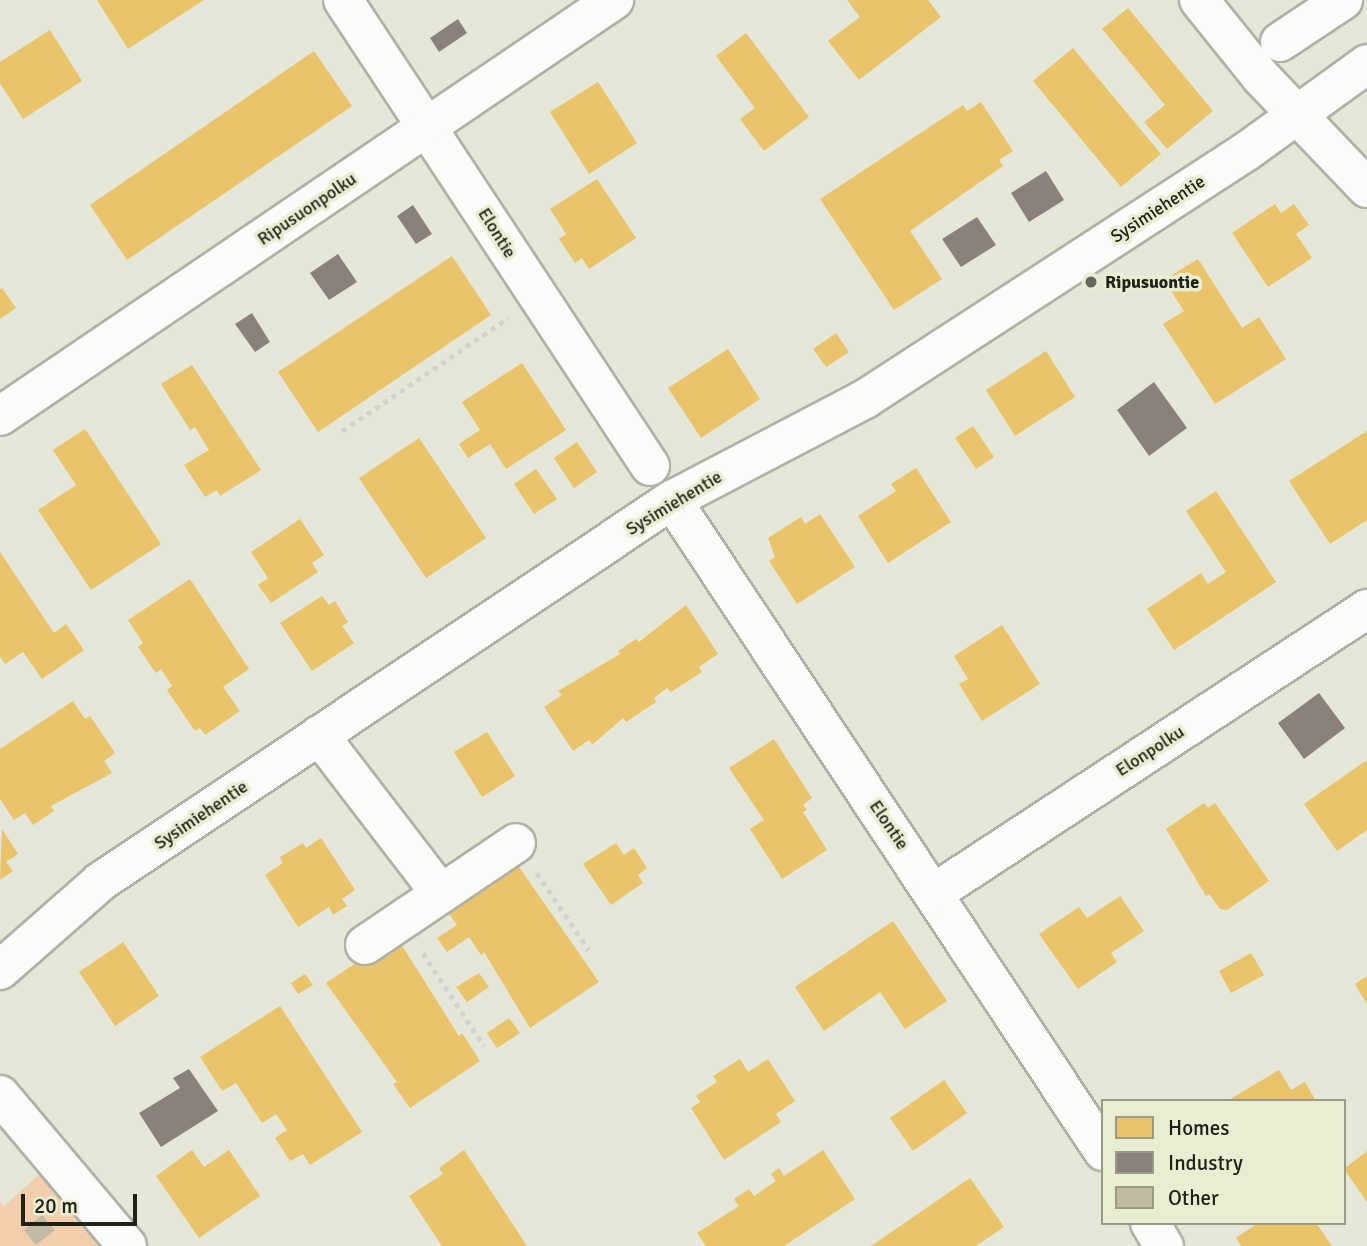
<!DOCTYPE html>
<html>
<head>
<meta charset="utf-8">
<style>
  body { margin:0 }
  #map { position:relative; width:1367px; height:1246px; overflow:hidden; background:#e5e7d8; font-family:Signika,sans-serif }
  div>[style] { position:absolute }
  .green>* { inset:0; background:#f3ceac }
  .homes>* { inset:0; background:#e9c46a }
  .industry>* { inset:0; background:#8a817c }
  .building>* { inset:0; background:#c1baa4 }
  .path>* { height:4.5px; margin-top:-2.25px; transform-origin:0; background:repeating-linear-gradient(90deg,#d1d3ce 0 5px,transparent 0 10px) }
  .roads { filter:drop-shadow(2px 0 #afb1a5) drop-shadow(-2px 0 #afb1a5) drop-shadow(0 2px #afb1a5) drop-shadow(0 -2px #afb1a5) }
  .minor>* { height:38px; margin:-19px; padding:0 19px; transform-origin:19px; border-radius:19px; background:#fbfbf9 }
  .dots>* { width:19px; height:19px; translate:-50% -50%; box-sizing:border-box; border:4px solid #e9edd2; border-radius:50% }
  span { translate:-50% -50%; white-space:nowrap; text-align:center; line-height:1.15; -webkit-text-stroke:7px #e9edd2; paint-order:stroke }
  .street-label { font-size:18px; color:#202117 }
  .poi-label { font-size:18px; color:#202117; font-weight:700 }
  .left { translate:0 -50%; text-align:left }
  .legend { position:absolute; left:1101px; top:1099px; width:245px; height:126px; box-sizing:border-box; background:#e9edd2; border:2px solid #999b87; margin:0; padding:9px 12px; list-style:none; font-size:21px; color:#202117 }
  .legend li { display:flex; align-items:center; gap:14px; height:35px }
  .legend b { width:35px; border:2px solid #999b87 }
  .scale { position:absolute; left:21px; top:1194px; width:116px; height:32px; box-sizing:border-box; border:4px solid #202117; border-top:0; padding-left:9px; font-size:21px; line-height:24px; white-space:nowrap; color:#202117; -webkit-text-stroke:5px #e9edd2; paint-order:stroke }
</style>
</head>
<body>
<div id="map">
  <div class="green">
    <div style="clip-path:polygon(42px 1172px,103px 1246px,0 1246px,0 1202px,4px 1206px)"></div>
  </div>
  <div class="homes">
    <div style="clip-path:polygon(97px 0,204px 0,128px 49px)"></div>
    <div style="clip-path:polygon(847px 0,928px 0,941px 17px,859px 80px,828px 41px,860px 17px)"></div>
    <div style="clip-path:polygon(1128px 8px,1213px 111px,1167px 149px,1144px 122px,1165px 105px,1102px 29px)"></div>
    <div style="clip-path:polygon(50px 30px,82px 81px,23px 119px,0 83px,0 62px)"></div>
    <div style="clip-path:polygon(746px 33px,809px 117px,764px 151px,740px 119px,755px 108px,716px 56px)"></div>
    <div style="clip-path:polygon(1073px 48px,1161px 154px,1121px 187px,1033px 81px)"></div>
    <div style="clip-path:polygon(314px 51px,352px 106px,127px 260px,90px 205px)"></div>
    <div style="clip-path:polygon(598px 82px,637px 143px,589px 174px,550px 112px)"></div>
    <div style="clip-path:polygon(981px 102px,1013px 151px,999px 160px,1003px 166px,910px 231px,942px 279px,894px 310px,820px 199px,963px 105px,967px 111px)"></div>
    <div style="clip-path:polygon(597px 179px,636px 238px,589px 269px,582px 258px,575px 263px,559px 239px,566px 234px,550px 209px)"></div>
    <div style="clip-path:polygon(1275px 204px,1281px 213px,1294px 204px,1309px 225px,1296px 234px,1312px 258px,1268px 287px,1232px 233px)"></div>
    <div style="clip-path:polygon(452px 256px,491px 315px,318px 432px,278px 372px)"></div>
    <div style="clip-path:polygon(1198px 259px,1242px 328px,1259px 317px,1286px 359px,1215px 404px,1163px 324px,1184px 311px,1164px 280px)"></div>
    <div style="clip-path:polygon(2px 288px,16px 308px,0 319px,0 290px)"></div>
    <div style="clip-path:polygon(836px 333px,849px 352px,826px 367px,813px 349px)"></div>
    <div style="clip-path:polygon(728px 349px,760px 399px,701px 438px,668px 388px)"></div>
    <div style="clip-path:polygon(1046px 351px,1075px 397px,1015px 436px,986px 390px)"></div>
    <div style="clip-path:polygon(522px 363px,566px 430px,506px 469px,490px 444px,468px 458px,459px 444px,480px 430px,462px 402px)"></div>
    <div style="clip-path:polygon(192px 365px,261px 470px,220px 496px,217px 490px,205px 497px,184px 465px,209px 450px,195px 427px,190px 430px,161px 384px)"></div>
    <div style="clip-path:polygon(973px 426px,994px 457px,976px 469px,955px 438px)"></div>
    <div style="clip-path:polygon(85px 429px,161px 544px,91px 590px,38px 510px,76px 485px,53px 450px)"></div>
    <div style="clip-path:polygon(1367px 431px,1367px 520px,1330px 544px,1289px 481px)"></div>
    <div style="clip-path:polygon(419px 438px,486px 538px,426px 578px,359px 478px)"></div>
    <div style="clip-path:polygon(577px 442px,597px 472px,574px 488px,554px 458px)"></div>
    <div style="clip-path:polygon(916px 468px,951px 522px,888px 563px,858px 516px,896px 491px,891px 484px)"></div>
    <div style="clip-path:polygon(536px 469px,557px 499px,534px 514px,514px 484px)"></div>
    <div style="clip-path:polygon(1216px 491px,1276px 582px,1174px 650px,1147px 609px,1201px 573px,1208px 584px,1226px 572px,1186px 511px)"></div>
    <div style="clip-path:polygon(820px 514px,855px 567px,797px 604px,769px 561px,775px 557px,768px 538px,801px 517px,805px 524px)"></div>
    <div style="clip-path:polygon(300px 519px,324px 555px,312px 563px,318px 572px,271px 603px,258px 585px,268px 578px,251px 552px)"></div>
    <div style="clip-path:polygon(0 552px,54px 633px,66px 624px,84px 650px,42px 679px,23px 652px,5px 664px,0 657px)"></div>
    <div style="clip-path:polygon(190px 579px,249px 669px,223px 687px,240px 711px,205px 735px,200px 728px,195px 731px,167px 690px,172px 686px,161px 669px,156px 673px,138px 647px,143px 643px,128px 620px)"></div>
    <div style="clip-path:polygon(322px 596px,329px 605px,335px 601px,348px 622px,342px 626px,354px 643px,312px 671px,280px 623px)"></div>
    <div style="clip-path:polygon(686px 605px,718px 654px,699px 667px,702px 672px,671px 692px,667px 688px,654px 698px,656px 702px,626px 722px,623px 718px,592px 745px,589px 740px,573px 751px,544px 707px,562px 695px,558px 691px,620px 654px,618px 651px,636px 639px,639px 642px)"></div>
    <div style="clip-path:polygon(1002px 625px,1040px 684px,982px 721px,959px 684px,968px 679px,954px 656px)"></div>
    <div style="clip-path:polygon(73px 701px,85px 719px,90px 716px,115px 753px,104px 761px,112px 773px,51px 806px,54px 811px,33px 825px,25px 813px,14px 820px,0 799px,0 749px)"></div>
    <div style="clip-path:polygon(487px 732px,515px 776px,482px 797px,454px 752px)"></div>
    <div style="clip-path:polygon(774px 739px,812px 798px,803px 805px,807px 810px,803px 812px,827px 850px,782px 879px,750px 829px,764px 820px,729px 768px)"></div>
    <div style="clip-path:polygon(1367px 760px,1367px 830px,1337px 851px,1304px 804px)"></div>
    <div style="clip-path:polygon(1204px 803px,1208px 808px,1215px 803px,1269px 881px,1227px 910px,1220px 909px,1209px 894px,1206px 896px,1166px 829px)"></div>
    <div style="clip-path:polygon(2px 829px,18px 854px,6px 862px,13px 871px,0 880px)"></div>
    <div style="clip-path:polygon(321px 838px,355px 890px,342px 899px,347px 906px,333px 915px,329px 907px,298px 927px,265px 875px,283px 863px,280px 857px,303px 843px,306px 848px)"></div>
    <div style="clip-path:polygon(616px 843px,624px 855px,634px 848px,647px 868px,638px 875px,643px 883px,611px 905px,583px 864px)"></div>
    <div style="clip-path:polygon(517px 864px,599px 982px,530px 1028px,484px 952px,481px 955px,469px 937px,447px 952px,437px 938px,457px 925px,447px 911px)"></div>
    <div style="clip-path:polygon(1120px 896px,1144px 931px,1111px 953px,1117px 962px,1078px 989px,1039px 934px,1079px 907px,1087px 918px)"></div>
    <div style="clip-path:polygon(893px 921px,947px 1001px,905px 1029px,880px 992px,824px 1031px,795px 987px)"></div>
    <div style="clip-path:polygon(396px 936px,459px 1036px,462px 1033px,480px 1061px,410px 1108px,393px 1084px,397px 1082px,326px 983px)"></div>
    <div style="clip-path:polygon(123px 942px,159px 996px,115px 1026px,79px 972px)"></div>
    <div style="clip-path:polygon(1251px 953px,1264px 975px,1231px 993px,1219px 971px)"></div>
    <div style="clip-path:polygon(479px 973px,489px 987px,467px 1002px,456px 987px)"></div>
    <div style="clip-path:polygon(305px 974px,313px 985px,298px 994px,291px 983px)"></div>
    <div style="clip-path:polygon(1367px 976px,1367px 1004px,1355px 984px)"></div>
    <div style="clip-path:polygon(280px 1006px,362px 1132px,310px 1165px,303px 1154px,290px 1161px,275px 1138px,287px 1130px,276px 1114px,262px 1123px,236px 1083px,222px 1091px,200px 1057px)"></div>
    <div style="clip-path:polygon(509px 1018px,520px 1033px,497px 1048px,487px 1033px)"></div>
    <div style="clip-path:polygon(740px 1059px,748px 1072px,768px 1059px,795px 1101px,776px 1114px,781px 1122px,724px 1160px,691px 1108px,700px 1102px,696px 1096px,717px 1082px,713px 1076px)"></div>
    <div style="clip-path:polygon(1279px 1070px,1291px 1090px,1305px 1082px,1316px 1101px,1227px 1101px)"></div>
    <div style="clip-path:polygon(944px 1080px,967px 1113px,913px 1151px,890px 1118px)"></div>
    <div style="clip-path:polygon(192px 1150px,204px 1167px,229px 1150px,260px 1196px,199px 1238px,156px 1176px)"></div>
    <div style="clip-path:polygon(464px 1150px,527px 1246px,442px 1246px,409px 1196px,443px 1174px,439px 1168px)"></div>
    <div style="clip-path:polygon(823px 1150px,855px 1199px,784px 1246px,706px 1246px,697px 1233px,739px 1206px,734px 1199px,749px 1189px,754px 1196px,776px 1181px,771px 1174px,779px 1168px,784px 1176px)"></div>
    <div style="clip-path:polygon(1367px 1151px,1367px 1202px,1344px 1169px)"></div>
    <div style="clip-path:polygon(970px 1178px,1004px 1227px,976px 1246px,871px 1246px)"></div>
    <div style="clip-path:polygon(1258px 1223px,1316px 1223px,1332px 1246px,1241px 1246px,1236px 1238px)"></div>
  </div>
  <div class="industry">
    <div style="clip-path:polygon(458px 19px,467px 33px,439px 52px,430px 38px)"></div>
    <div style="clip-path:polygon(1046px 171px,1064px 200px,1029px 222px,1011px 193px)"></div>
    <div style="clip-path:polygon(413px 205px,432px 234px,416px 244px,397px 216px)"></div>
    <div style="clip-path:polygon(977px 217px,996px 245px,961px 267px,942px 239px)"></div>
    <div style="clip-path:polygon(338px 254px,357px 282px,329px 300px,310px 273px)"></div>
    <div style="clip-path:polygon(252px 313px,270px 342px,255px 352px,235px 324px)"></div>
    <div style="clip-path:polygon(1154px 382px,1187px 428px,1149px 456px,1117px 410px)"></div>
    <div style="clip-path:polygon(1319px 693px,1345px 728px,1304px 759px,1278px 723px)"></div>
    <div style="clip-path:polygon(189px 1069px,218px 1111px,161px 1147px,139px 1113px,180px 1088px,173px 1078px)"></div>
  </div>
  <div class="building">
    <div style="clip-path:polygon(42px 1215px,55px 1230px,36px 1245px,24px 1230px)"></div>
  </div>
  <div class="path">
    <div style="left:342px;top:431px;width:201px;rotate:-34.2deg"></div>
    <div style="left:537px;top:873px;width:93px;rotate:56deg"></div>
    <div style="left:423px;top:953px;width:111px;rotate:56.7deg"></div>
  </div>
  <div class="roads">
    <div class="minor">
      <div style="left:343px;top:0;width:558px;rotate:56.62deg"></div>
      <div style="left:1199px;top:0;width:97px;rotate:51.2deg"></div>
      <div style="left:1260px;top:76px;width:155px;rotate:46.3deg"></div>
      <div style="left:1280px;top:42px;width:76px;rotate:-33.7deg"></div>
      <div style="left:0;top:416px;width:742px;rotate:-34.12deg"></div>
      <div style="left:672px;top:500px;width:781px;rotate:56.49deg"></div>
      <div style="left:319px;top:735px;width:200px;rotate:52.5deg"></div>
      <div style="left:934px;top:893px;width:518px;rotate:-33.26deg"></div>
      <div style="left:365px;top:945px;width:182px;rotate:-34deg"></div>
      <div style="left:0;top:970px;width:133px;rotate:-41.3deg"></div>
      <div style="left:100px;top:882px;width:688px;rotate:-33.74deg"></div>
      <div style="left:672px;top:500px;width:218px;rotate:-27.6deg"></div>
      <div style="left:865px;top:399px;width:455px;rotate:-33deg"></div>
      <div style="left:1247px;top:151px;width:148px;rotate:-35.9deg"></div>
      <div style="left:0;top:1095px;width:197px;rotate:49.9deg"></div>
      <div style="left:1150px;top:1223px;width:27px;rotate:59deg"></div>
    </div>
  </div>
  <div class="dots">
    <div style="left:1091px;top:282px;background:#65665b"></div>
  </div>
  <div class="street-label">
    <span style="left:307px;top:209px;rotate:-34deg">Ripusuonpolku</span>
    <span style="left:1158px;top:209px;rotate:-33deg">Sysimiehentie</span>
    <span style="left:497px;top:233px;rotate:58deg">Elontie</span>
    <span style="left:674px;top:503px;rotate:-31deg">Sysimiehentie</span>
    <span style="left:1150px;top:751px;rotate:-33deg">Elonpolku</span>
    <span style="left:201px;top:815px;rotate:-34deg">Sysimiehentie</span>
    <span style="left:889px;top:825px;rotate:56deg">Elontie</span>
  </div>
  <div class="poi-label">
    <span class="left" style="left:1105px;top:282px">Ripusuontie</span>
  </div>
  <ul class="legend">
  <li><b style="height:19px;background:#e9c46a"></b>Homes</li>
  <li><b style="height:19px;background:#8a817c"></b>Industry</li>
  <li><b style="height:19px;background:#c1baa4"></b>Other</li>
  </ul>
  <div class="scale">20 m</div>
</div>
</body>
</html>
